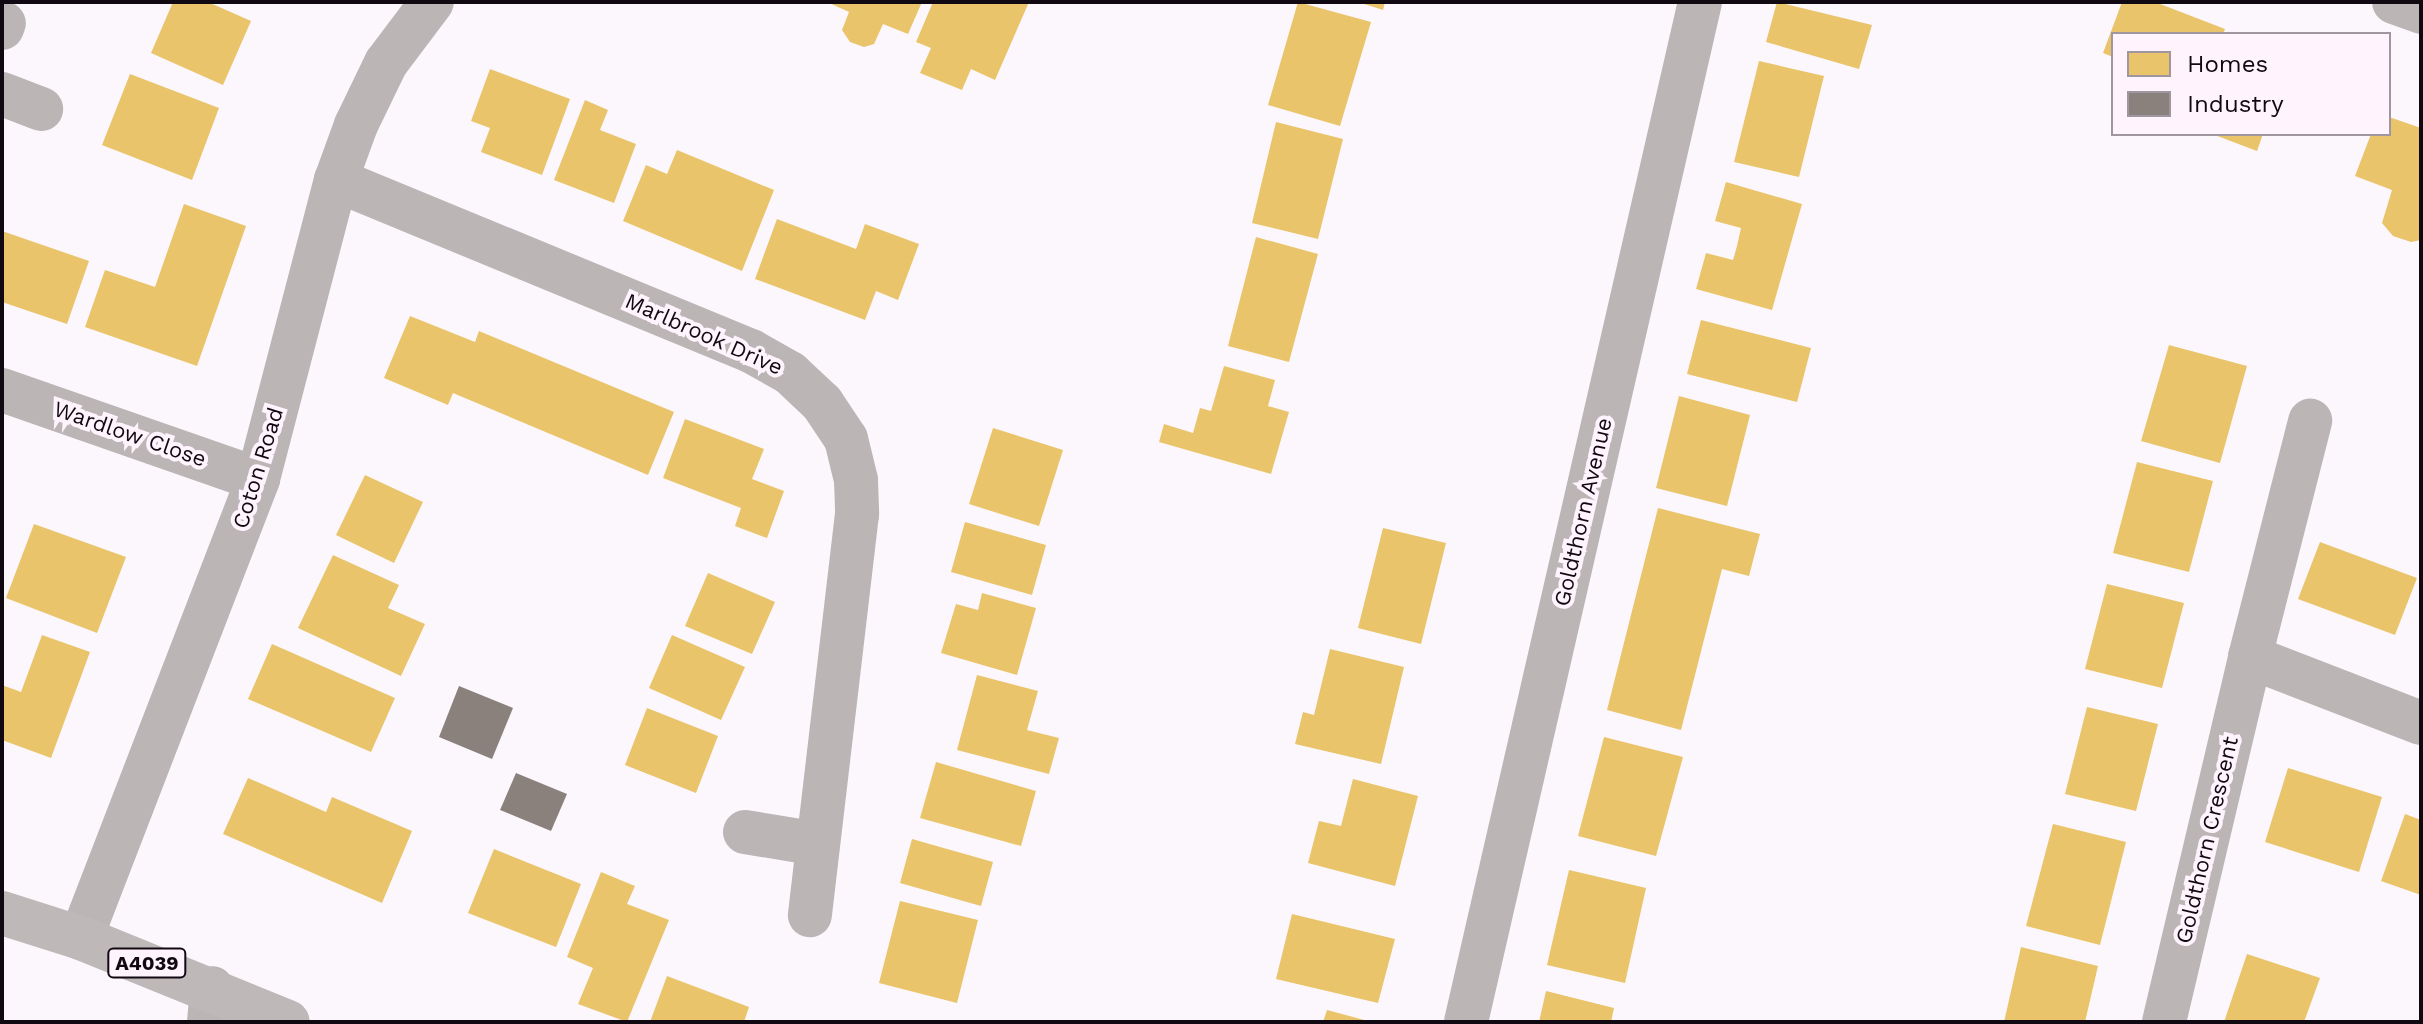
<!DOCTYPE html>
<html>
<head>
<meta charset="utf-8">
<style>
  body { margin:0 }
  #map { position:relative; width:2423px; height:1024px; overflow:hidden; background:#fcf7fc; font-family:"Work Sans",sans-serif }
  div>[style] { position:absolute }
  .homes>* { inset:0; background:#e9c46a }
  .industry>* { inset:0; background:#8a817c }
  .minor>* { height:44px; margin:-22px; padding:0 22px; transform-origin:22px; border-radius:22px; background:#bbb6b5 }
  .major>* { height:44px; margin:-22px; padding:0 22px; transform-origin:22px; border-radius:22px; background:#bfb8b8 }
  span { translate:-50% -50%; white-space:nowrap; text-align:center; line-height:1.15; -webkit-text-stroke:8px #fff4fe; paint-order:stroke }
  .shield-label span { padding:2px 6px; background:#fff4fe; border:2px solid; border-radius:6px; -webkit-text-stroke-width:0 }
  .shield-label { font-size:20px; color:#110911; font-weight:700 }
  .street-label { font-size:22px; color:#110911 }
  .frame { position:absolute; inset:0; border:4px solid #110911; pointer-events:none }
  .legend { position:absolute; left:2111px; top:32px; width:280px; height:104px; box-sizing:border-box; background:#fff4fe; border:2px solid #a0969f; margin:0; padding:10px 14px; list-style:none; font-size:24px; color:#110911 }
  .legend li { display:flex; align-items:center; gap:16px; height:40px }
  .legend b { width:40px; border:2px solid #a0969f }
</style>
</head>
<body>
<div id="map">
  <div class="homes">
    <div style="clip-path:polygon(173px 2px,208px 2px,251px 21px,223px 85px,151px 53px)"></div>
    <div style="clip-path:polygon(827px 2px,922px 2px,908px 34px,883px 24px,874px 44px,864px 47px,850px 42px,842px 30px,849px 12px)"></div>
    <div style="clip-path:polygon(933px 2px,1029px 2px,995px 80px,971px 69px,962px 90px,920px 73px,931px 48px,916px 42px)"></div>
    <div style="clip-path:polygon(1298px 2px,1371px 22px,1340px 126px,1268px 105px)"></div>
    <div style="clip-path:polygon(1358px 2px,1385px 2px,1383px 10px)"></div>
    <div style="clip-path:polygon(1777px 2px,1872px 25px,1859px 69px,1766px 42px)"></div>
    <div style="clip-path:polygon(2122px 2px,2155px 2px,2225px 29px,2223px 34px,2113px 34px,2113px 57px,2103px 53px)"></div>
    <div style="clip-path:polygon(1759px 61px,1824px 76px,1799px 177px,1734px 162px)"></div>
    <div style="clip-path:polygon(490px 69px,570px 99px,542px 175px,481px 152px,490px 128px,471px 121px)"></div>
    <div style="clip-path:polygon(130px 74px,219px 108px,192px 180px,102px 145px)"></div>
    <div style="clip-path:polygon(585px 100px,608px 110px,600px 130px,636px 144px,614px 203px,554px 180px)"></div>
    <div style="clip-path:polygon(2389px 117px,2421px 128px,2421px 240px,2411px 242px,2393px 236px,2382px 223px,2392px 190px,2355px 176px,2371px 134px,2389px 134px)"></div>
    <div style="clip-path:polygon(1276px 122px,1343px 139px,1318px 239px,1252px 223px)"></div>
    <div style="clip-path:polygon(2212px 134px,2263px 134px,2257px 151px)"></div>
    <div style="clip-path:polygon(677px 150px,774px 190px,742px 271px,623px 221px,646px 165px,667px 174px)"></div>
    <div style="clip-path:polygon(1726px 182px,1802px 204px,1772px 310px,1696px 289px,1706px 253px,1733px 260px,1737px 246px,1741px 228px,1715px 221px)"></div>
    <div style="clip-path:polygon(184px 204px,246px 226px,197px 366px,85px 327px,105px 270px,155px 287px)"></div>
    <div style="clip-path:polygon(777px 219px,856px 249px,865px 224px,919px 244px,898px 300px,876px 291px,865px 320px,755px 279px)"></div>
    <div style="clip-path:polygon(2px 231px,89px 261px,67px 324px,2px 302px)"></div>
    <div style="clip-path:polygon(1256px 237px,1318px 254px,1289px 362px,1228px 346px)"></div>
    <div style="clip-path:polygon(410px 316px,475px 342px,479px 331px,674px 412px,648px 475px,453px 393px,448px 405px,384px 378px)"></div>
    <div style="clip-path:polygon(1701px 320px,1811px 348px,1797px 402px,1687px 374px)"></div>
    <div style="clip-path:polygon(2169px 345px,2247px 366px,2220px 463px,2141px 441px)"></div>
    <div style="clip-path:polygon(1224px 366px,1275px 380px,1268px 406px,1289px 412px,1271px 474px,1159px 442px,1164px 424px,1193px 433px,1200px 408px,1211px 411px)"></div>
    <div style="clip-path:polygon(1679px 396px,1750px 415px,1727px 506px,1656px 488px)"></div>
    <div style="clip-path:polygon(685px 419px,764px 449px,752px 479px,784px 491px,767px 538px,735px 526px,741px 508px,663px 478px)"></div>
    <div style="clip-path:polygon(993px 428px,1063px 450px,1039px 526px,969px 504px)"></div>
    <div style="clip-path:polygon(2137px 462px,2213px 481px,2189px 572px,2113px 553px)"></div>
    <div style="clip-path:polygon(365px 475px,423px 502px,394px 563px,336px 535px)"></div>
    <div style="clip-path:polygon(1658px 508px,1760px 534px,1749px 576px,1722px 569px,1681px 730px,1607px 710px)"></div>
    <div style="clip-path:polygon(965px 522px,1046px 545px,1032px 595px,951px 572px)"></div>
    <div style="clip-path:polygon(34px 524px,126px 557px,97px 633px,6px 598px)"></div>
    <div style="clip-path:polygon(1383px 528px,1446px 543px,1421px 644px,1358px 628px)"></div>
    <div style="clip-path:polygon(2320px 542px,2417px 578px,2395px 635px,2298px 599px)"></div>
    <div style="clip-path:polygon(333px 555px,399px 585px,388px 608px,425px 624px,401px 676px,298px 628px)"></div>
    <div style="clip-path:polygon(708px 573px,775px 602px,752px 654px,685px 626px)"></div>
    <div style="clip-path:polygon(2107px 584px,2184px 603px,2162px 688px,2085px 669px)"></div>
    <div style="clip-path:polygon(982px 593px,1036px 608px,1017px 675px,941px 653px,956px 604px,978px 610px)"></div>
    <div style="clip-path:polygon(42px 635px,90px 652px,51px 758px,2px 740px,2px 685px,21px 692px)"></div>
    <div style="clip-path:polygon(672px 635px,745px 667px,721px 720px,649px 688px)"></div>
    <div style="clip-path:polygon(272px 644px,395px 698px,371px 752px,248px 699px)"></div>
    <div style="clip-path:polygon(1330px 649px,1404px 667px,1381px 764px,1295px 744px,1303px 712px,1314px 715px)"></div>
    <div style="clip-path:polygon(977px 675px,1038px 691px,1027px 730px,1059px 738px,1049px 774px,957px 750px)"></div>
    <div style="clip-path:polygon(2087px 707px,2158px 724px,2136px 811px,2065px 794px)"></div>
    <div style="clip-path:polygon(647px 708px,718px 736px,696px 793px,625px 765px)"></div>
    <div style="clip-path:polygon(1604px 737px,1683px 757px,1656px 856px,1578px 836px)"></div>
    <div style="clip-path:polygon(936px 762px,1036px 791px,1021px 846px,920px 818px)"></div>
    <div style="clip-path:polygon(2288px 768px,2382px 797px,2359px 872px,2265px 842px)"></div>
    <div style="clip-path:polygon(248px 778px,326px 812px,332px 797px,412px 831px,382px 903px,223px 834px)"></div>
    <div style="clip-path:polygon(1353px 779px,1418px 796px,1395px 886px,1308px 863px,1319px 821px,1341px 826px)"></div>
    <div style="clip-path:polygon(2405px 814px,2421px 820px,2421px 895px,2381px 881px)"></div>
    <div style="clip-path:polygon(2053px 824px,2126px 842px,2100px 945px,2026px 926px)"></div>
    <div style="clip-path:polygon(912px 839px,993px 862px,981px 906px,900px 883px)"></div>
    <div style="clip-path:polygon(494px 849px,581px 884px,556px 947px,468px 913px)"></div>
    <div style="clip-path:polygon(1569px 870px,1646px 888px,1625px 983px,1547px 965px)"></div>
    <div style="clip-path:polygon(601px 872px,635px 886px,627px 904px,669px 920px,627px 1022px,578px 1004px,593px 968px,567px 957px)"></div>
    <div style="clip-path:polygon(900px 901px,978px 920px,957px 1003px,879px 983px)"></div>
    <div style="clip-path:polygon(1292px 914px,1395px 939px,1378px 1003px,1276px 979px)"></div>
    <div style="clip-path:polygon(2021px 947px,2098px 966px,2085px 1022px,2004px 1022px)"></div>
    <div style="clip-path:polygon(2247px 954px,2320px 978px,2304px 1022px,2224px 1022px)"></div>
    <div style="clip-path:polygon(667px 976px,749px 1007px,744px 1022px,650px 1022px)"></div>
    <div style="clip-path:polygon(1546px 991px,1614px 1008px,1611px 1022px,1539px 1022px)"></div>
    <div style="clip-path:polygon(1327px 1010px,1368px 1021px,1368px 1022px,1323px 1022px)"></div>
  </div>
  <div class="industry">
    <div style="clip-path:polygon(459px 686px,513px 708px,492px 759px,439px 737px)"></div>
    <div style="clip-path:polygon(516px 773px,567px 794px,551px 831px,500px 810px)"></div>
  </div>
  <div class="minor">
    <div style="left:2394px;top:2px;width:29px;rotate:20deg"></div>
    <div style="left:2px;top:28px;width:5px;rotate:-68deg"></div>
    <div style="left:2px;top:94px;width:42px;rotate:21deg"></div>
    <div style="left:336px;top:180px;width:449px;rotate:22.4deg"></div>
    <div style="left:751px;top:351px;width:45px;rotate:29.4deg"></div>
    <div style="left:790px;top:373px;width:44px;rotate:43.2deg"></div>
    <div style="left:822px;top:403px;width:43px;rotate:56.3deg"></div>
    <div style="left:846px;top:439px;width:42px;rotate:76.3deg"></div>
    <div style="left:856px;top:480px;width:34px;rotate:88deg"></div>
    <div style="left:857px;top:514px;width:404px;rotate:96.7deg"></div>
    <div style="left:2px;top:390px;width:271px;rotate:19.2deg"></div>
    <div style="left:2250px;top:657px;width:244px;rotate:-75.7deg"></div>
    <div style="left:745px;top:832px;width:74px;rotate:9.3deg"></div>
    <div style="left:81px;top:938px;width:492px;rotate:-68.9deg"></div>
    <div style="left:258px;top:479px;width:309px;rotate:-75.4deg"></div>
    <div style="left:336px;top:180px;width:59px;rotate:-70deg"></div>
    <div style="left:356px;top:125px;width:69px;rotate:-64.2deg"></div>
    <div style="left:386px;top:63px;width:76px;rotate:-53deg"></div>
    <div style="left:209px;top:1022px;width:34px;rotate:-85deg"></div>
    <div style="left:1466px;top:1022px;width:1046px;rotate:-77.08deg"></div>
    <div style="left:2164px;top:1022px;width:375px;rotate:-76.7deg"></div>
    <div style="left:2250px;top:657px;width:183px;rotate:21.1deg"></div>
  </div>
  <div class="major">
    <div style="left:2px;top:913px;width:83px;rotate:17.6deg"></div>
    <div style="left:81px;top:938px;width:223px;rotate:22.1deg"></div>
  </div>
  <div class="shield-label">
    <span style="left:147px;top:963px">A4039</span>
  </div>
  <div class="street-label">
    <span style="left:704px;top:334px;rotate:24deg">Marlbrook Drive</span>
    <span style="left:130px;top:434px;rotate:19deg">Wardlow Close</span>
    <span style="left:258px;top:468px;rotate:-73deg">Coton Road</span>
    <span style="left:1583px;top:512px;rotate:-77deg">Goldthorn Avenue</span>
    <span style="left:2207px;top:840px;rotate:-77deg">Goldthorn Crescent</span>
  </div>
  <div class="frame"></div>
  <ul class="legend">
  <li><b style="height:22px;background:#e9c46a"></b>Homes</li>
  <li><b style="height:22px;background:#8a817c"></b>Industry</li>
  </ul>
</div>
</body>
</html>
